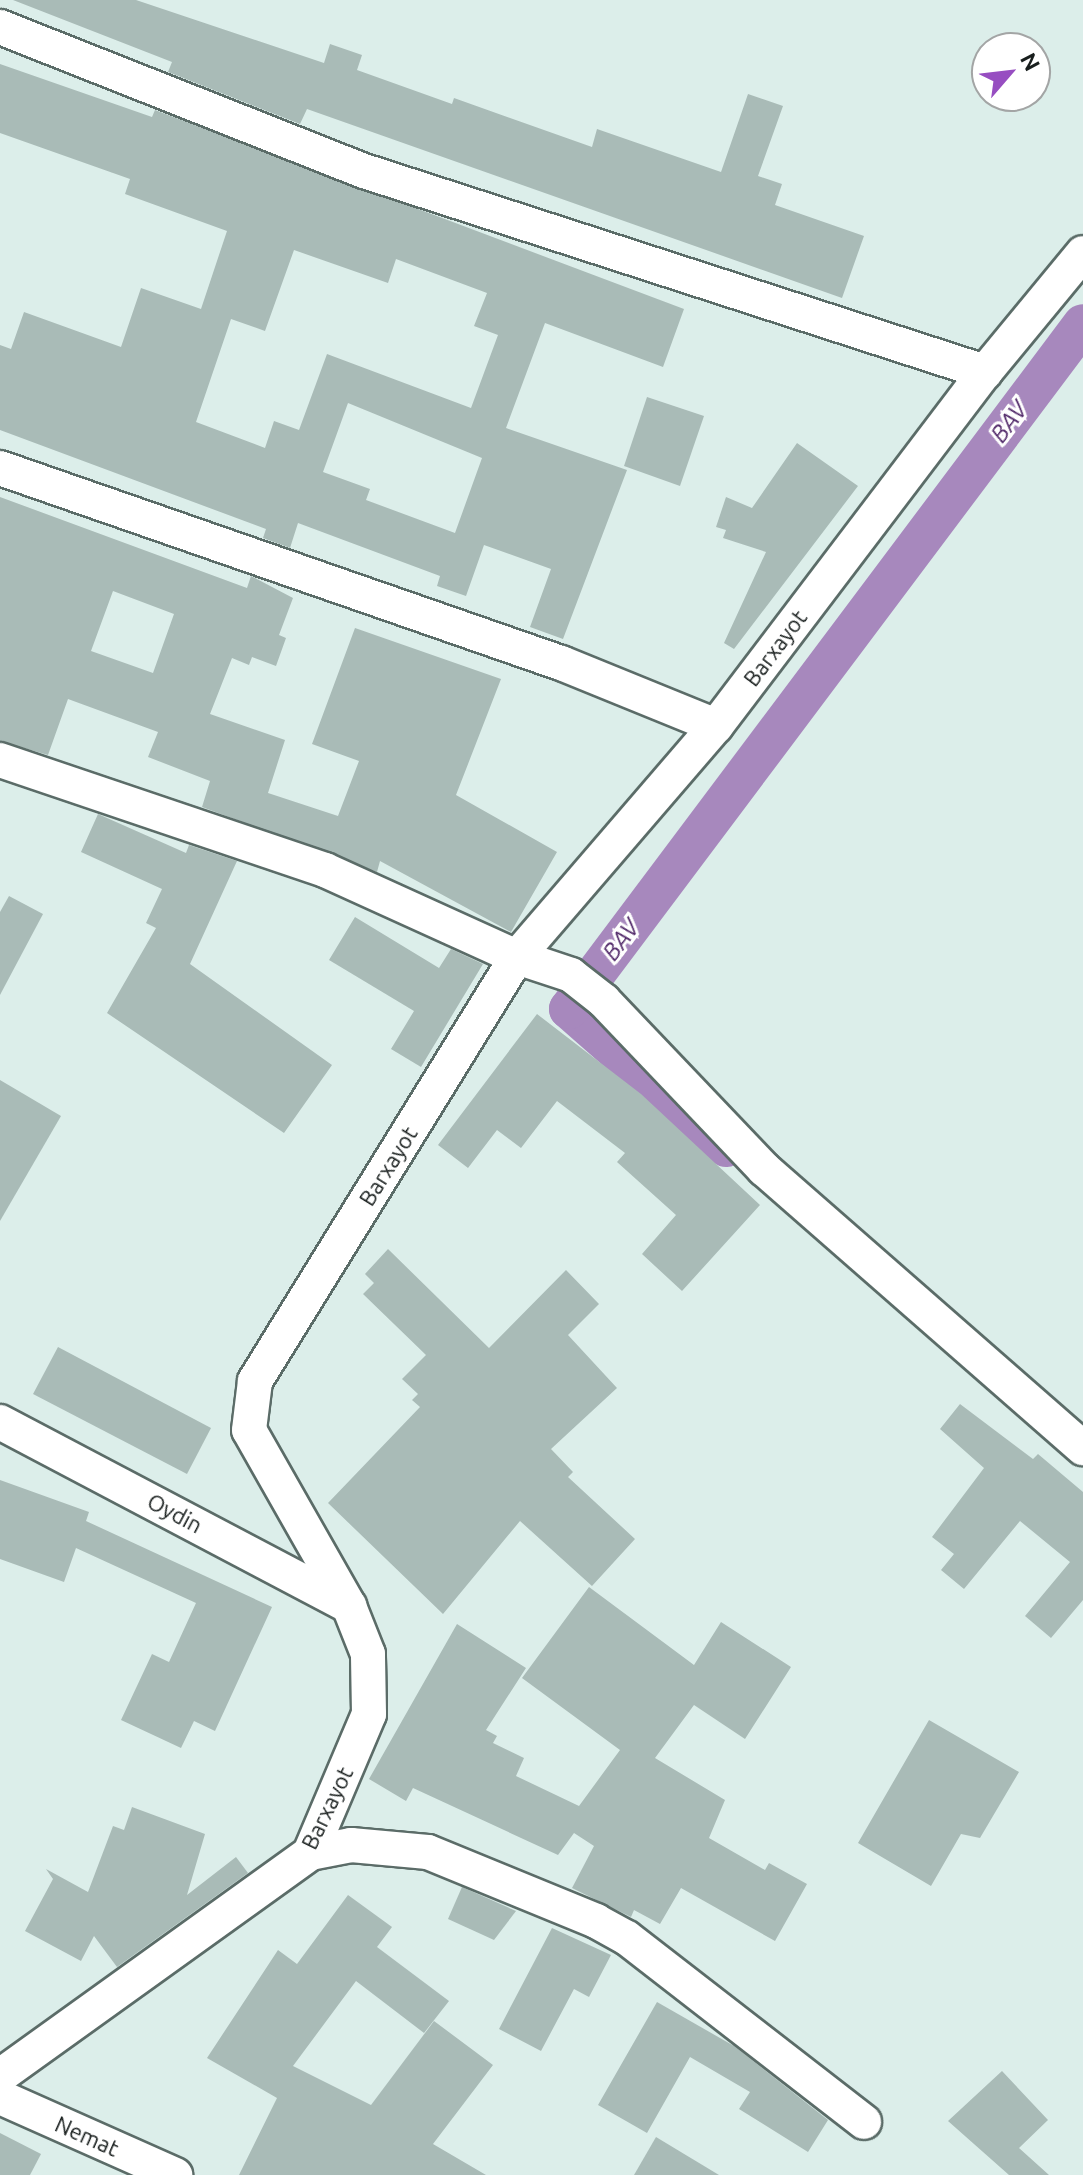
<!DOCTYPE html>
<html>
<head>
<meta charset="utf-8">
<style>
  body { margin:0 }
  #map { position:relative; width:1083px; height:2175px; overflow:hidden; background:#dceeea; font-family:Ubuntu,sans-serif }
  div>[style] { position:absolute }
  .canal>* { height:40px; margin:-20px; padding:0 20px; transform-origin:20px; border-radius:20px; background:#a788bd }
  .building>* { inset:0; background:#a9bbb7 }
  .roads { filter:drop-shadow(2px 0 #5b6c68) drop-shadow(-2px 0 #5b6c68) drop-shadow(0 2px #5b6c68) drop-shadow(0 -2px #5b6c68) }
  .minor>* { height:34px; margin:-17px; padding:0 17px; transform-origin:17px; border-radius:17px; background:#fff }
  span { translate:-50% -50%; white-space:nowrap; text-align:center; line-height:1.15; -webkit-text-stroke:6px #fff; paint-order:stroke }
  .street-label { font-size:22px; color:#181e1d }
  .water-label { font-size:24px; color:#532b6b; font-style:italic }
  .north { position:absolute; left:971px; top:32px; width:80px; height:80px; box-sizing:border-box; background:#fff; border:2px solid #a3a5a5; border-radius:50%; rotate:62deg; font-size:22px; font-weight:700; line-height:32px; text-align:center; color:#181e1d }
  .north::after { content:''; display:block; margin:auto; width:28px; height:36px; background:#974ec1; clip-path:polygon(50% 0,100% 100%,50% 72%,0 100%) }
</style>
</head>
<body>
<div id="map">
  <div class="canal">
    <div style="left:726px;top:1147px;width:209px;rotate:-138.7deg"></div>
    <div style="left:569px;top:1009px;width:856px;rotate:-53.12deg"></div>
  </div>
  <div class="building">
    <div style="clip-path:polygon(13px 0,136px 0,324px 63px,330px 44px,362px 55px,357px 70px,452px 104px,454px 98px,592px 147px,597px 129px,721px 172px,748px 94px,783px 106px,758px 176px,782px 184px,775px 205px,864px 236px,842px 298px,307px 109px,300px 124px,168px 72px,172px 62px)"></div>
    <div style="clip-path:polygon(evenodd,0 64px,152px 117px,155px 110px,684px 309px,663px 367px,545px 323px,506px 428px,627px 470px,563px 639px,530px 627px,551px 569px,484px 545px,466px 596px,437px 586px,440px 576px,298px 523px,290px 548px,263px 538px,266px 529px,0 430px,0 345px,11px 349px,24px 312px,121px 347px,141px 288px,201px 309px,227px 231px,125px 194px,130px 179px,0 133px,0 64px,294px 250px,388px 283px,396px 259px,487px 293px,474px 326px,498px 335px,471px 408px,327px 354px,299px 430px,274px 421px,265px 448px,196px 422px,231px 319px,265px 331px,294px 250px,0 64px,348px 403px,482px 458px,455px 533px,366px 500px,370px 489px,323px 472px,348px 403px)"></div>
    <div style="clip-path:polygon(647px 397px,704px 416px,680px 486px,624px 466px)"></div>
    <div style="clip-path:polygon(797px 443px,858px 486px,734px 649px,724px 643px,766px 552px,723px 538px,726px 530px,716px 527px,726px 497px,752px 508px)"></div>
    <div style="clip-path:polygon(evenodd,0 497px,247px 588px,251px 576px,293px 598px,279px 635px,286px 638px,276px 666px,252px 657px,249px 665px,232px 658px,210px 714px,285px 740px,268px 793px,338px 816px,359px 761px,312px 744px,355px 628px,501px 679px,456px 795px,557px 852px,511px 932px,380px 861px,377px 872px,202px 807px,210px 781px,148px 757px,158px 732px,68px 699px,48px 755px,0 741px,0 497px,113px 591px,174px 614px,153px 673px,91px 651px,113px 591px)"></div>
    <div style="clip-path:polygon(98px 814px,186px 853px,189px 845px,237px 861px,190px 964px,332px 1065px,284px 1133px,107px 1013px,156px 928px,146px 923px,162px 889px,81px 852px)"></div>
    <div style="clip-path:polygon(9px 896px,43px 914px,0 995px,0 912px)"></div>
    <div style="clip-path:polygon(355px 917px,439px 968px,451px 949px,483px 964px,421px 1067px,391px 1049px,414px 1011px,329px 960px)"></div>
    <div style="clip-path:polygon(537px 1014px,641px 1094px,760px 1205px,682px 1291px,642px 1254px,676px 1215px,617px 1162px,625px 1153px,557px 1101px,521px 1148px,497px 1130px,468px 1168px,438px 1145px)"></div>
    <div style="clip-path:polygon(0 1080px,61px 1116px,0 1221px)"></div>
    <div style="clip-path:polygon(388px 1249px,489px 1348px,566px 1270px,599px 1304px,568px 1335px,617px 1388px,551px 1449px,573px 1472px,568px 1477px,635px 1539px,592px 1586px,520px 1521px,443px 1614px,328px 1503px,420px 1407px,412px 1400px,418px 1394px,402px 1379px,426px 1355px,363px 1294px,374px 1283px,365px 1274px)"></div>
    <div style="clip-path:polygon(58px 1347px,211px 1428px,187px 1474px,33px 1394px)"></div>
    <div style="clip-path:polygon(960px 1404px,1033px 1459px,1038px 1454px,1083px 1492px,1083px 1600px,1051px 1638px,1025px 1616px,1070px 1562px,1020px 1521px,964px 1589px,941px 1570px,954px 1554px,932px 1537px,984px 1468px,940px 1429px)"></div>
    <div style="clip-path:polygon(0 1480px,89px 1512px,86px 1521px,272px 1607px,215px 1731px,194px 1721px,181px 1748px,121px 1720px,152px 1654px,169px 1662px,196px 1603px,76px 1548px,64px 1582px,0 1559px)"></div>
    <div style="clip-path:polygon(589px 1587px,694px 1665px,721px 1622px,791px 1667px,745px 1739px,694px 1705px,655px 1758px,725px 1800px,709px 1838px,765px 1870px,769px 1863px,807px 1884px,775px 1941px,681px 1888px,660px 1924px,634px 1910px,631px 1917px,572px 1888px,594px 1846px,574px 1833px,558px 1855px,413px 1788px,406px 1801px,369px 1779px,457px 1624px,526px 1668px,486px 1730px,497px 1736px,493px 1743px,524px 1758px,516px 1776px,579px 1806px,620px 1750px,522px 1678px)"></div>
    <div style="clip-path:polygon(929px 1720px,1019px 1772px,980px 1838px,961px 1834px,931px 1886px,858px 1843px)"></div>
    <div style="clip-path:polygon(132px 1807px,205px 1834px,187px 1895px,236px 1857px,248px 1873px,117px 1967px,94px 1936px,81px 1961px,25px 1931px,53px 1879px,46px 1869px,88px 1892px,113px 1826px,124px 1830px)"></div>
    <div style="clip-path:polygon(462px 1887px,516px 1911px,494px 1940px,448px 1919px)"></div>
    <div style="clip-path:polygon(348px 1895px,392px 1927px,377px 1947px,449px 2001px,424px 2033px,356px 1981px,293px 2066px,371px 2105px,434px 2021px,493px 2065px,433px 2144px,486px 2175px,239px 2175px,277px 2098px,207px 2058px,278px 1950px,297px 1964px)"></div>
    <div style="clip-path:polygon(552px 1928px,611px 1955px,589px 1997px,574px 1989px,541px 2051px,499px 2029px)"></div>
    <div style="clip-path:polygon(657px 2002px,734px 2046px,828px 2120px,808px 2152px,739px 2109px,750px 2092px,690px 2057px,647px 2133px,598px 2105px)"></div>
    <div style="clip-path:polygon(1002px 2071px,1048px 2120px,1019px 2148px,1049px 2175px,1009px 2175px,948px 2121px)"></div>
    <div style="clip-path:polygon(0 2133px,41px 2154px,30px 2175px,0 2175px)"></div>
    <div style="clip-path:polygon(656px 2137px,719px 2175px,634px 2175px)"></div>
  </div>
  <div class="roads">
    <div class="minor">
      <div style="left:0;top:27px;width:391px;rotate:21.6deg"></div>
      <div style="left:364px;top:171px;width:653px;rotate:17.94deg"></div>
      <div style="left:0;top:468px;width:594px;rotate:19.17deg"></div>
      <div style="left:561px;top:663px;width:167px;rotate:22.1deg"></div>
      <div style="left:0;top:760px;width:343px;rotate:18.7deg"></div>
      <div style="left:325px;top:870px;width:211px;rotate:24.4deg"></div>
      <div style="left:517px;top:957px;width:57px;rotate:18.4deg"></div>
      <div style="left:571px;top:975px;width:42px;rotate:38.2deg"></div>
      <div style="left:604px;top:1001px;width:232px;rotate:46.4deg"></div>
      <div style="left:764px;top:1169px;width:424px;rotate:41.2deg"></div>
      <div style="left:0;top:1422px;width:395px;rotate:27.8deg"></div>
      <div style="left:310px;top:1853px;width:42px;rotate:-11deg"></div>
      <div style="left:351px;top:1845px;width:77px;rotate:5.2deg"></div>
      <div style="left:428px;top:1852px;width:182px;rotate:22.3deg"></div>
      <div style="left:596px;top:1921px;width:35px;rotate:29deg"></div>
      <div style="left:627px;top:1938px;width:300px;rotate:37.8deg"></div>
      <div style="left:0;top:2076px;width:382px;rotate:-35.7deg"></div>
      <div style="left:310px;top:1853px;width:151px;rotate:-67deg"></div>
      <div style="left:369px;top:1714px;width:60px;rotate:-91deg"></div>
      <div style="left:368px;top:1654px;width:52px;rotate:-111.6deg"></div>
      <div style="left:349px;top:1606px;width:202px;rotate:-119.6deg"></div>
      <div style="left:249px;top:1430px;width:49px;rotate:-83deg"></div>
      <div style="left:255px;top:1381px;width:498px;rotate:-58.3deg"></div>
      <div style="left:517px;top:957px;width:305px;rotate:-49.3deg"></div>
      <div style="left:716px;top:726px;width:445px;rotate:-52.8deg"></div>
      <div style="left:985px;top:372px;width:154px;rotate:-50.5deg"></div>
      <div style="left:0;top:2097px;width:192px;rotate:24deg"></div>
    </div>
  </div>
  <div class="street-label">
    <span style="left:775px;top:648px;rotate:-53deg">Barxayot</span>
    <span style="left:388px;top:1166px;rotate:-58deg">Barxayot</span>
    <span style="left:175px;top:1513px;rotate:28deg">Oydin</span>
    <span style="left:327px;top:1808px;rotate:-64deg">Barxayot</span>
    <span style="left:87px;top:2136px;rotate:24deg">Nemat</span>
  </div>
  <div class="water-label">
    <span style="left:1009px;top:422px;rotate:-53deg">BAV</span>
    <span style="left:621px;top:940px;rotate:-53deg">BAV</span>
  </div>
  <div class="north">N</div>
</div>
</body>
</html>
